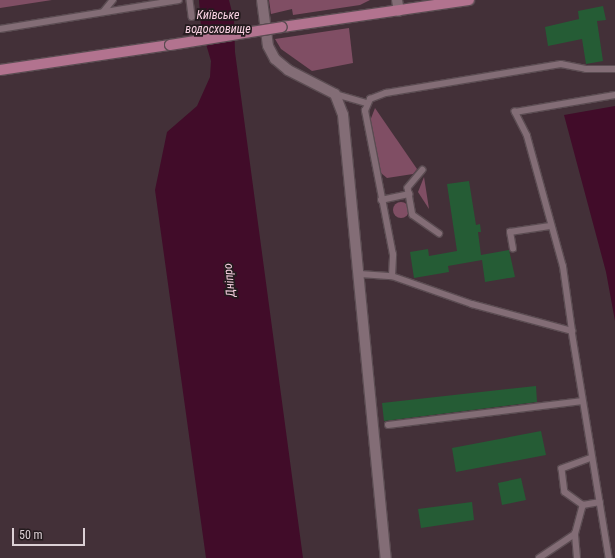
<!DOCTYPE html>
<html>
<head>
<meta charset="utf-8">
<style>
  body { margin:0 }
  #map { position:relative; width:615px; height:558px; overflow:hidden; background:#433038; font-family:"Roboto Condensed",sans-serif }
  div>[style] { position:absolute }
  .green>* { inset:0; background:#804e64 }
  .round { border-radius:50% }
  .water>* { inset:0; background:#410c29 }
  .building>* { inset:0; background:#255c35 }
  .roads { filter:drop-shadow(1px 0 #5b4c52) drop-shadow(-1px 0 #5b4c52) drop-shadow(0 1px #5b4c52) drop-shadow(0 -1px #5b4c52) }
  .service>* { height:5.5px; margin:-2.75px; padding:0 2.75px; transform-origin:2.75px; border-radius:2.75px; background:#836d76 }
  .minor>* { height:10px; margin:-5px; padding:0 5px; transform-origin:5px; border-radius:5px; background:#836d76 }
  .primary>* { height:10px; margin:-5px; padding:0 5px; transform-origin:5px; border-radius:5px; background:#b2738f }
  .bridges { filter:drop-shadow(1px 0 #5b4c52) drop-shadow(-1px 0 #5b4c52) drop-shadow(0 1px #5b4c52) drop-shadow(0 -1px #5b4c52) }
  .primary-bridge>* { height:10px; margin:-5px; padding:0 5px; transform-origin:5px; border-radius:5px; background:#b2738f }
  span { translate:-50% -50%; white-space:nowrap; text-align:center; line-height:1.15; -webkit-text-stroke:3.5px #241b1e; paint-order:stroke }
  .water-label { font-size:12px; color:#f8d1e1; font-style:italic }
  .scale { position:absolute; left:12px; top:528px; width:73px; height:18px; box-sizing:border-box; border:2px solid #dcd0d5; border-top:0; padding-left:5px; font-size:12px; line-height:14px; white-space:nowrap; color:#dcd0d5; -webkit-text-stroke:3px #241b1e; paint-order:stroke }
</style>
</head>
<body>
<div id="map">
  <div class="green">
    <div style="clip-path:polygon(0 0,52px 0,0 8px)"></div>
    <div style="clip-path:polygon(269px 0,370px 0,360px 5px,293px 15px,292px 9px,271px 14px)"></div>
    <div style="clip-path:polygon(349px 28px,353px 63px,312px 71px,281px 49px,275px 39px)"></div>
    <div style="clip-path:polygon(375px 108px,417px 169px,413px 174px,387px 178px,381px 173px,370px 121px)"></div>
    <div style="clip-path:polygon(424px 177px,429px 209px,418px 192px)"></div>
    <div class="round" style="left:393px;top:202px;width:16px;height:16px"></div>
  </div>
  <div class="water">
    <div style="clip-path:polygon(199px 0,229px 0,234px 20px,235px 52px,303px 558px,206px 558px,155px 190px,167px 132px,197px 106px,210px 77px,211px 61px,201px 27px)"></div>
    <div style="clip-path:polygon(615px 106px,615px 321px,606px 272px,564px 115px)"></div>
  </div>
  <div class="building">
    <div style="clip-path:polygon(603px 6px,606px 20px,597px 21px,603px 61px,586px 64px,582px 39px,548px 46px,545px 27px,579px 19px,578px 11px)"></div>
    <div style="clip-path:polygon(469px 181px,476px 225px,480px 224px,481px 232px,478px 232px,481px 255px,509px 250px,515px 277px,485px 282px,482px 260px,448px 266px,449px 272px,414px 278px,410px 252px,428px 249px,429px 256px,457px 251px,447px 184px)"></div>
    <div style="clip-path:polygon(536px 386px,537px 402px,384px 421px,382px 403px)"></div>
    <div style="clip-path:polygon(541px 431px,546px 455px,456px 472px,452px 448px)"></div>
    <div style="clip-path:polygon(521px 478px,526px 500px,502px 505px,498px 483px)"></div>
    <div style="clip-path:polygon(472px 502px,474px 520px,421px 528px,418px 509px)"></div>
  </div>
  <div class="roads">
    <div class="service">
      <div style="left:190px;top:0;width:17px;rotate:83deg"></div>
      <div style="left:104px;top:11px;width:14px;rotate:-51deg"></div>
      <div style="left:0;top:29px;width:181px;rotate:-9.2deg"></div>
      <div style="left:335px;top:94px;width:32px;rotate:16deg"></div>
      <div style="left:423px;top:170px;width:23px;rotate:130deg"></div>
      <div style="left:408px;top:188px;width:27px;rotate:80deg"></div>
      <div style="left:413px;top:215px;width:32px;rotate:35deg"></div>
      <div style="left:381px;top:200px;width:29px;rotate:-12deg"></div>
      <div style="left:513px;top:249px;width:17px;rotate:-100deg"></div>
      <div style="left:510px;top:232px;width:40px;rotate:-8.5deg"></div>
      <div style="left:360px;top:274px;width:32px;rotate:4deg"></div>
      <div style="left:392px;top:276px;width:85px;rotate:19.3deg"></div>
      <div style="left:472px;top:304px;width:104px;rotate:15.1deg"></div>
      <div style="left:572px;top:331px;width:230px;rotate:80.7deg"></div>
      <div style="left:392px;top:276px;width:21px;rotate:-87deg"></div>
      <div style="left:393px;top:255px;width:147px;rotate:-101deg"></div>
      <div style="left:365px;top:111px;width:13px;rotate:-67deg"></div>
      <div style="left:370px;top:99px;width:17px;rotate:-21deg"></div>
      <div style="left:386px;top:93px;width:177px;rotate:-9.4deg"></div>
      <div style="left:561px;top:64px;width:25px;rotate:11deg"></div>
      <div style="left:586px;top:69px;width:29px"></div>
      <div style="left:572px;top:331px;width:65px;rotate:-98deg"></div>
      <div style="left:563px;top:267px;width:136px;rotate:-105.4deg"></div>
      <div style="left:527px;top:136px;width:27px;rotate:-117deg"></div>
      <div style="left:515px;top:112px;width:101px;rotate:-9.6deg"></div>
      <div style="left:388px;top:425px;width:196px;rotate:-7deg"></div>
      <div style="left:592px;top:458px;width:32px;rotate:160deg"></div>
      <div style="left:562px;top:469px;width:23px;rotate:83deg"></div>
      <div style="left:565px;top:492px;width:22px;rotate:36deg"></div>
      <div style="left:583px;top:505px;width:17px;rotate:-10deg"></div>
      <div style="left:539px;top:558px;width:43px;rotate:-33.7deg"></div>
      <div style="left:577px;top:558px;width:24px;rotate:-95deg"></div>
      <div style="left:575px;top:534px;width:30px;rotate:-75deg"></div>
    </div>
    <div class="minor">
      <div style="left:262px;top:0;width:46px;rotate:82.6deg"></div>
      <div style="left:268px;top:46px;width:15px;rotate:62deg"></div>
      <div style="left:275px;top:59px;width:17px;rotate:40deg"></div>
      <div style="left:288px;top:70px;width:53px;rotate:27.1deg"></div>
      <div style="left:335px;top:94px;width:22px;rotate:69deg"></div>
      <div style="left:343px;top:115px;width:445px;rotate:84.5deg"></div>
      <div style="left:397px;top:0;width:11px;rotate:80deg"></div>
    </div>
    <div class="primary">
      <div style="left:282px;top:27px;width:189px;rotate:-8.2deg"></div>
      <div style="left:0;top:70px;width:172px;rotate:-8.4deg"></div>
    </div>
  </div>
  <div class="bridges">
    <div class="primary-bridge">
      <div style="left:170px;top:45px;width:113px;rotate:-9.1deg"></div>
    </div>
  </div>
  <div class="water-label">
    <span style="left:218px;top:23px">Київське<br>водосховище</span>
    <span style="left:230px;top:280px;rotate:-96deg">Дніпро</span>
  </div>
  <div class="scale">50 m</div>
</div>
</body>
</html>
